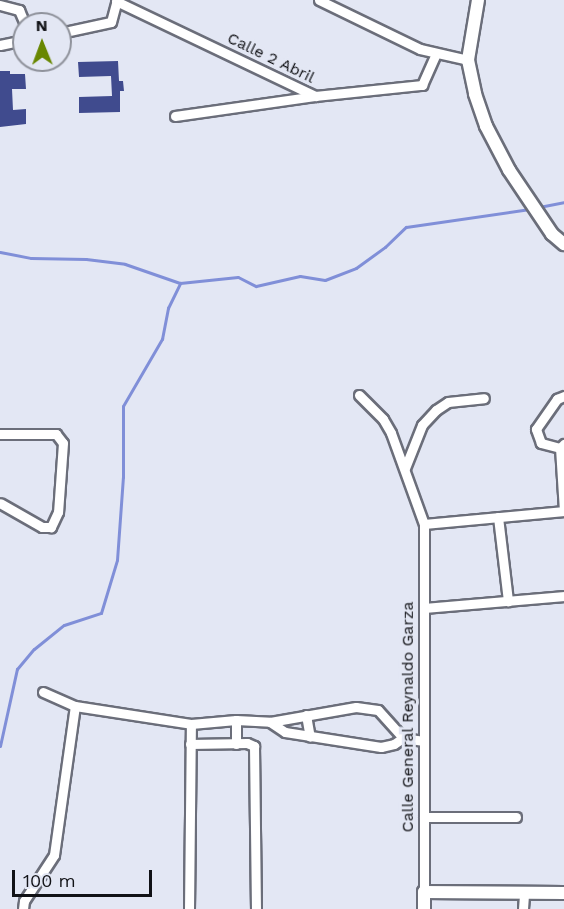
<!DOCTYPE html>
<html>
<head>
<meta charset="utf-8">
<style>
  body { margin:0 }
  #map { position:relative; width:564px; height:909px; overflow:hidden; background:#e3e7f4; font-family:"Work Sans",sans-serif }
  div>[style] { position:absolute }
  .stream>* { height:3px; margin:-1.5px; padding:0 1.5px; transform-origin:1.5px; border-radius:1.5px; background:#808fd8 }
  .building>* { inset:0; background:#404b8e }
  .roads { filter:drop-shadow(2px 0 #6b6e7a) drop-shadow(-2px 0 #6b6e7a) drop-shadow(0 2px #6b6e7a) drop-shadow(0 -2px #6b6e7a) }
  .street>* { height:9px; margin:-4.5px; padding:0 4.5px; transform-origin:4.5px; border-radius:4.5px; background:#fff }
  .secondary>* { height:12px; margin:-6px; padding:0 6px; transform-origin:6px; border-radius:6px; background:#fff }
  span { translate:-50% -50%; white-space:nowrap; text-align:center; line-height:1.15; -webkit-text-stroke:6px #e3e7f4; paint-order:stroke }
  .street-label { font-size:16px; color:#111216 }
  .north { position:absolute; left:12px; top:12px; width:60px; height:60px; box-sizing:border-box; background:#e3e7f4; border:2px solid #8f929b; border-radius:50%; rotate:359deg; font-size:16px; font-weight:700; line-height:24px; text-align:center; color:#111216 }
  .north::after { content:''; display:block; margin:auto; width:21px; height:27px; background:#688700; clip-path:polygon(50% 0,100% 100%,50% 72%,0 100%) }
  .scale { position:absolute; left:12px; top:870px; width:140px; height:27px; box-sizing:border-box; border:3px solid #111216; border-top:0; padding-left:8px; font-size:18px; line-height:21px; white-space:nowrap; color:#111216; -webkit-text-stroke:4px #e3e7f4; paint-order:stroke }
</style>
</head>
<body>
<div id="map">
  <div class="stream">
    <div style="left:539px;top:207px;width:25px;rotate:-11deg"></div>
    <div style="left:0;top:252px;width:32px;rotate:11deg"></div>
    <div style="left:31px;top:258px;width:55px;rotate:1deg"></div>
    <div style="left:86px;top:259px;width:39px;rotate:7deg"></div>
    <div style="left:125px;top:264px;width:58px;rotate:19.1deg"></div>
    <div style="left:0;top:746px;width:79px;rotate:-77.6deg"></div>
    <div style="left:17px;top:669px;width:26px;rotate:-50deg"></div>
    <div style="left:34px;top:649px;width:38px;rotate:-39deg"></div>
    <div style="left:64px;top:625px;width:39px;rotate:-18deg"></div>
    <div style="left:101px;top:613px;width:55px;rotate:-73.2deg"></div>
    <div style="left:117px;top:560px;width:83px;rotate:-85.9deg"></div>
    <div style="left:123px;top:477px;width:71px;rotate:-90deg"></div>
    <div style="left:123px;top:406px;width:78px;rotate:-59.8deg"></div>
    <div style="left:162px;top:339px;width:32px;rotate:-79deg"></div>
    <div style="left:168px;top:308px;width:28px;rotate:-64deg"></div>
    <div style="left:180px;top:283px;width:58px;rotate:-5.9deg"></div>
    <div style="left:238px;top:277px;width:20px;rotate:27deg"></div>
    <div style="left:256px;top:286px;width:45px;rotate:-12.8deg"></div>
    <div style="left:300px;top:276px;width:25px;rotate:9deg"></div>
    <div style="left:325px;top:280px;width:33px;rotate:-21deg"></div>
    <div style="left:356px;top:268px;width:36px;rotate:-36deg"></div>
    <div style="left:385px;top:247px;width:29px;rotate:-44deg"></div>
    <div style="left:406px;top:227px;width:125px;rotate:-8.3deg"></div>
  </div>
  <div class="building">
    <div style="clip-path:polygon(118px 61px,119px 81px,123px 81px,124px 91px,120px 91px,120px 112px,79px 113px,79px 97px,112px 96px,111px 76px,79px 77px,78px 62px)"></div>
    <div style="clip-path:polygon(0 71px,10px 71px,10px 74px,25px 74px,26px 89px,12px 89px,13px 110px,26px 109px,26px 124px,0 127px)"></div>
  </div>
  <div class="roads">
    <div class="street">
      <div style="left:319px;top:0;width:112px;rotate:25.9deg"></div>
      <div style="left:420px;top:49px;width:49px;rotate:12.9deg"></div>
      <div style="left:116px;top:1px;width:221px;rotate:25.5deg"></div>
      <div style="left:0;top:5px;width:20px;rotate:15deg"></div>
      <div style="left:19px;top:10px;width:15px;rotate:67deg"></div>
      <div style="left:60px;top:33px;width:52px;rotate:-12.2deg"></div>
      <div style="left:111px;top:22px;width:23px;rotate:-75deg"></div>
      <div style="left:0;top:45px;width:25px;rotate:-12deg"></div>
      <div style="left:175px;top:116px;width:141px;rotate:-8.1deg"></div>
      <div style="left:315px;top:96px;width:108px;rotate:-5.9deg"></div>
      <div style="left:422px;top:85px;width:35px;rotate:-66deg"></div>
      <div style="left:359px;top:395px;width:34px;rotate:45deg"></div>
      <div style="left:383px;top:419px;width:16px;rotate:60deg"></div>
      <div style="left:391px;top:433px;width:97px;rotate:70.1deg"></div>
      <div style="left:424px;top:524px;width:368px;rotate:90deg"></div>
      <div style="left:0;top:434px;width:56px"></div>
      <div style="left:56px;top:434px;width:11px;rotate:52deg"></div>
      <div style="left:63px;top:443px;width:69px;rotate:94.1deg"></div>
      <div style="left:58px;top:512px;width:17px;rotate:115deg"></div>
      <div style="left:51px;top:527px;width:9px;rotate:180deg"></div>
      <div style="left:42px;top:527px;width:48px;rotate:-150.3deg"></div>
      <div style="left:560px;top:448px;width:20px;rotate:-165deg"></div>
      <div style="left:541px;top:443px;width:15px;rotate:-110deg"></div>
      <div style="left:536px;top:429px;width:37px;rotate:-55deg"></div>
      <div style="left:557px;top:399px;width:8px;rotate:-23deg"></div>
      <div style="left:405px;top:468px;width:46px;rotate:-68.4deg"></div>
      <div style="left:422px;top:425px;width:21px;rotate:-47deg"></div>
      <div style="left:436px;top:410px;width:14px;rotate:-34deg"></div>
      <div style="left:448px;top:402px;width:36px;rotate:-6deg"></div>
      <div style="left:564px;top:511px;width:63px;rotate:-93.6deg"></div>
      <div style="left:560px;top:448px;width:6px;rotate:-45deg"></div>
      <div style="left:498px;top:517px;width:85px;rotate:83.2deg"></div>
      <div style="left:424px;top:524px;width:141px;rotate:-5.3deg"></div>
      <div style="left:424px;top:608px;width:141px;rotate:-4.9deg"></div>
      <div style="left:43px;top:692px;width:35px;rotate:24deg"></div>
      <div style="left:75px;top:706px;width:117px;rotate:8.8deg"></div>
      <div style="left:191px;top:724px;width:45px;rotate:-5.1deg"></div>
      <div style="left:236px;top:720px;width:34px;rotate:3deg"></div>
      <div style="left:270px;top:722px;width:18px;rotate:34deg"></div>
      <div style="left:285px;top:732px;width:97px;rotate:8.9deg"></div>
      <div style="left:381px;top:747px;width:13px;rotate:-13deg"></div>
      <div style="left:394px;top:744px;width:11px;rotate:-34deg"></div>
      <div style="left:403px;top:738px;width:21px;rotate:8deg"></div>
      <div style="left:306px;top:715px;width:22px;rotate:80deg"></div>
      <div style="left:270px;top:722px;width:87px;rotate:-9.9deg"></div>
      <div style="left:356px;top:707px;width:22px;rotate:8deg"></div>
      <div style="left:378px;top:710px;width:38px;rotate:48deg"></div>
      <div style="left:190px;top:744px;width:57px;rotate:-1deg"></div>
      <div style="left:247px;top:743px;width:8px;rotate:23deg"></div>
      <div style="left:254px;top:746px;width:163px;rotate:89.3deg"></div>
      <div style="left:236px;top:744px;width:24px;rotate:-90deg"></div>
      <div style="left:424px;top:817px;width:92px"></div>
      <div style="left:23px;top:909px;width:8px;rotate:-83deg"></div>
      <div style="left:24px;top:901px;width:55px;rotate:-56.9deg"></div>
      <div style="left:54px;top:855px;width:150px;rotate:-82deg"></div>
      <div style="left:189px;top:909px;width:185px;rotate:-89.4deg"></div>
      <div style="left:523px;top:909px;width:16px;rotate:-86deg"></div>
    </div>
    <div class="secondary">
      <div style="left:478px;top:0;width:61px;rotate:99.5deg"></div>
      <div style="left:468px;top:60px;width:35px;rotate:78deg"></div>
      <div style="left:475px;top:94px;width:34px;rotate:71deg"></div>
      <div style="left:486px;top:126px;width:50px;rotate:62.4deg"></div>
      <div style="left:509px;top:170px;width:77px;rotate:56.1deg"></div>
      <div style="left:552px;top:234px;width:16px;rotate:40deg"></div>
      <div style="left:424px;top:909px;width:17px;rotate:-90deg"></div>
      <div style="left:424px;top:892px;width:140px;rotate:0.4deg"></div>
    </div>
  </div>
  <div class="street-label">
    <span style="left:271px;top:58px;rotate:26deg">Calle 2 Abril</span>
    <span style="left:408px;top:717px;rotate:-90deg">Calle General Reynaldo Garza</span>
  </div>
  <div class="north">N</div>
  <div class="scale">100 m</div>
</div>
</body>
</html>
